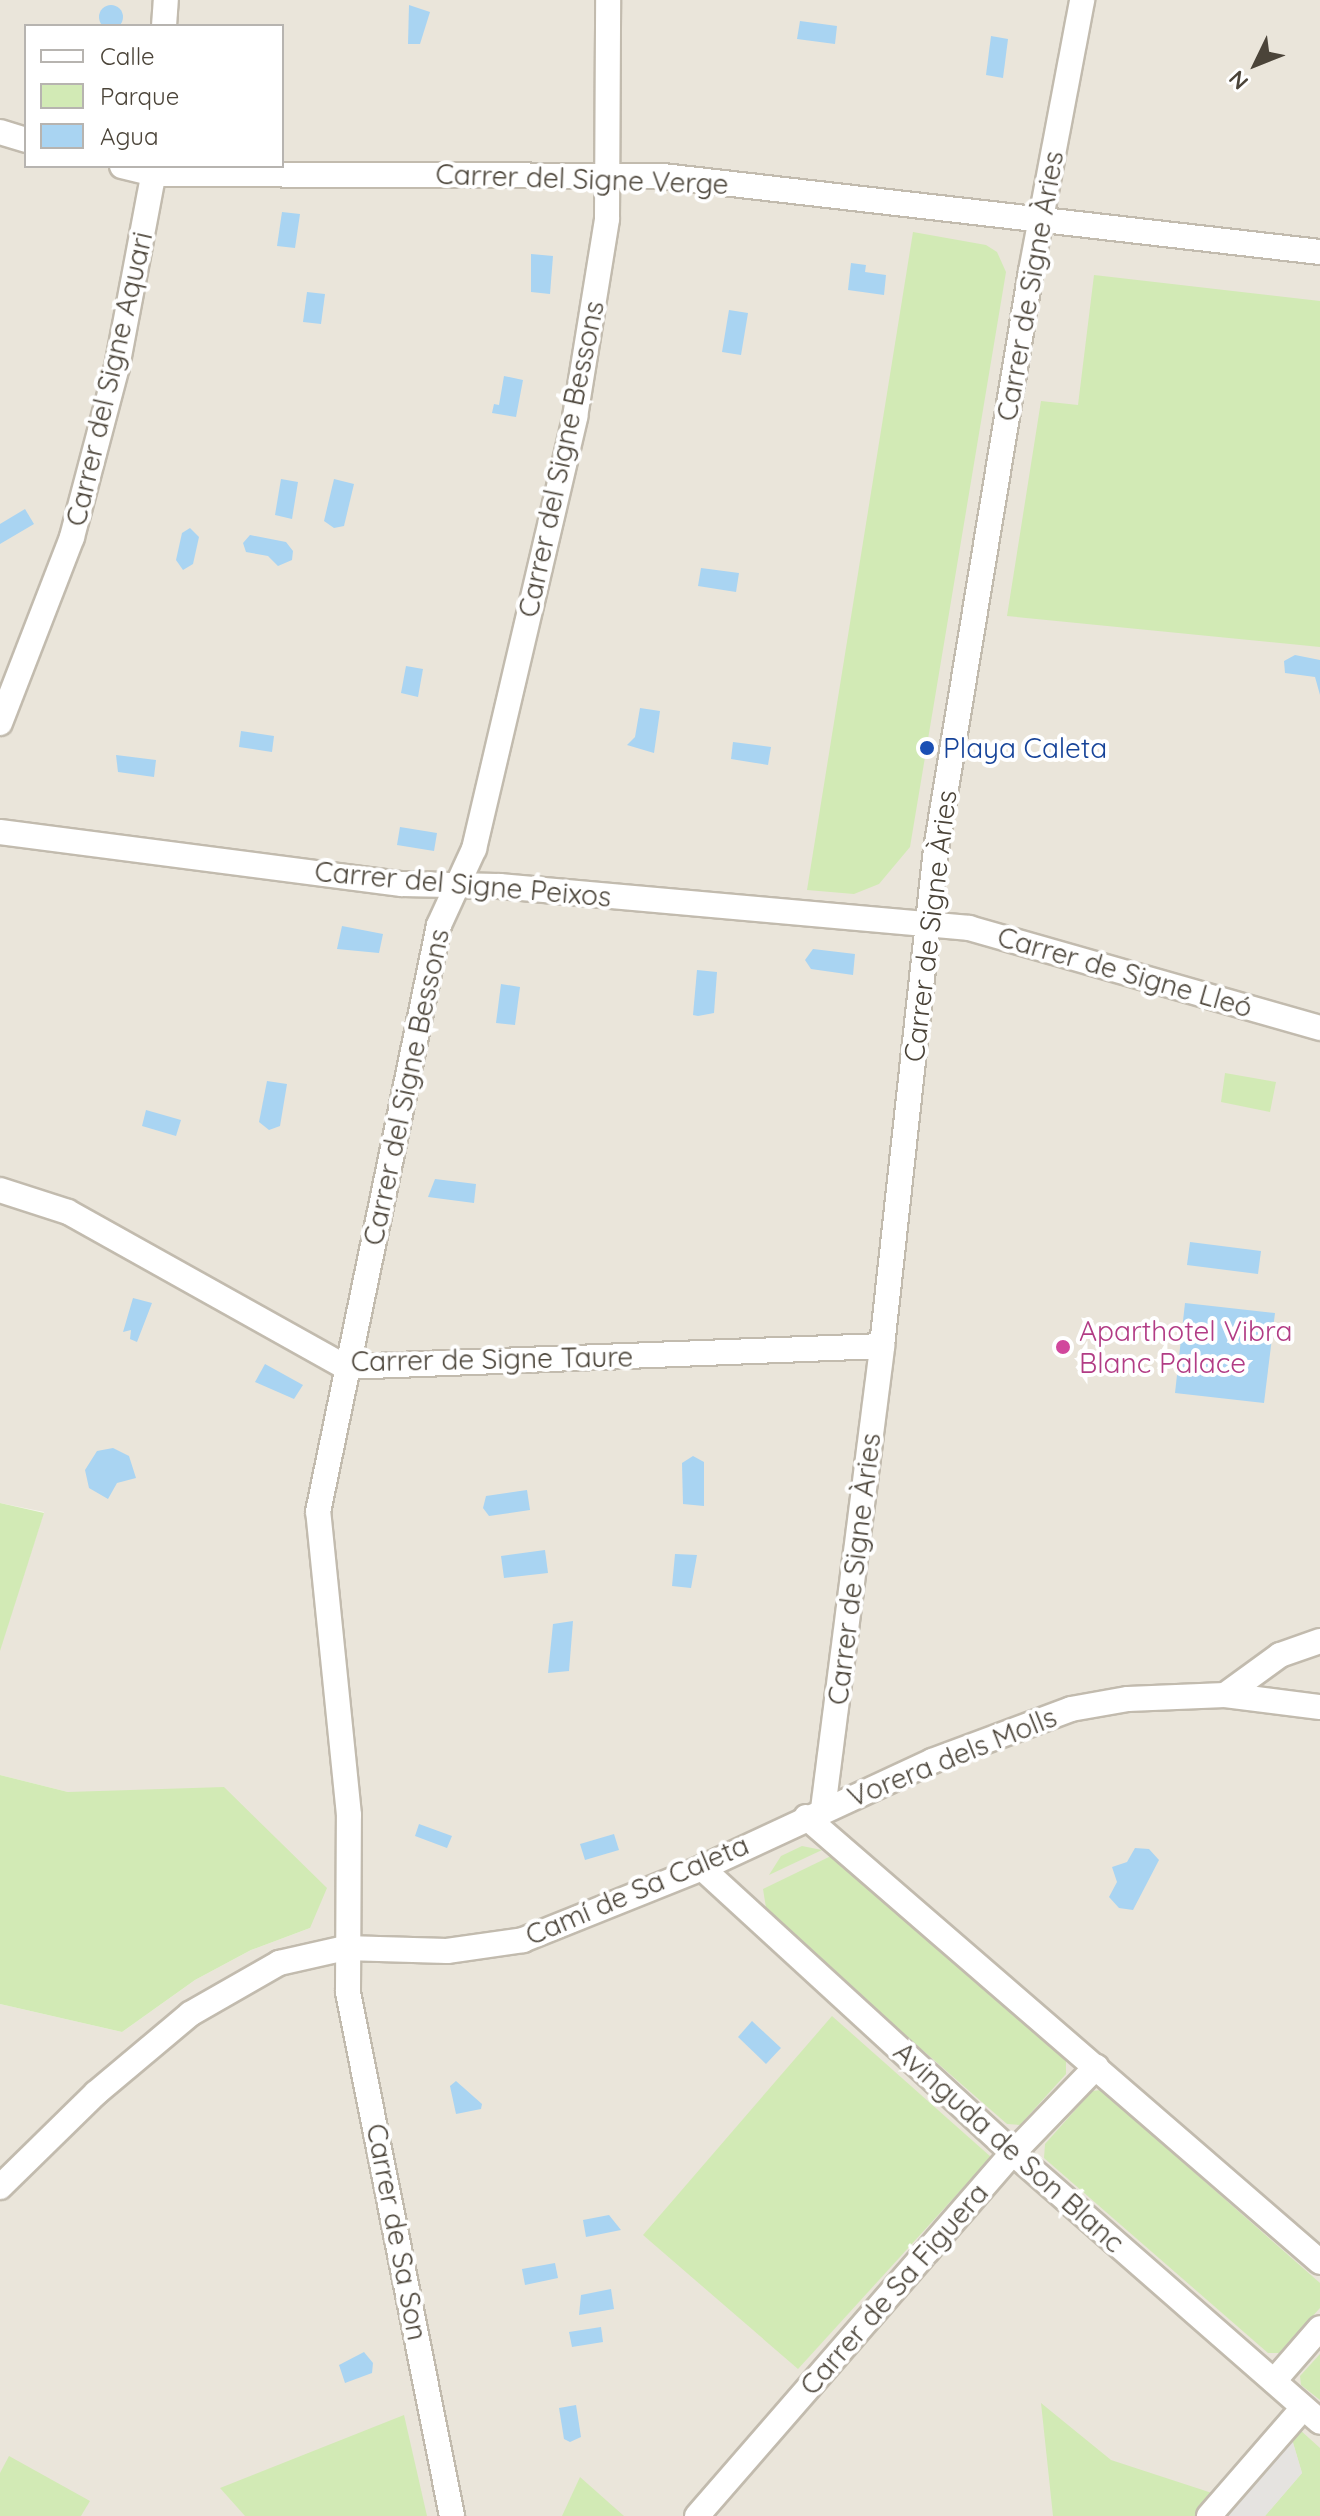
<!DOCTYPE html>
<html>
<head>
<meta charset="utf-8">
<style>
  body { margin:0 }
  #map { position:relative; width:1320px; height:2516px; overflow:hidden; background:#f6f3ec; font-family:Quicksand,sans-serif }
  div>[style] { position:absolute }
  .residential>* { inset:0; background:#eae5da }
  .green>* { inset:0; background:#d2eab5 }
  .parking>* { inset:0; background:#e5e3e0 }
  .water>* { inset:0; background:#a9d4f2 }
  .round { border-radius:50% }
  .roads { filter:drop-shadow(2px 0 #c2bbae) drop-shadow(-2px 0 #c2bbae) drop-shadow(0 2px #c2bbae) drop-shadow(0 -2px #c2bbae) }
  .minor>* { height:24px; margin:-12px; padding:0 12px; transform-origin:12px; border-radius:12px; background:#fff }
  .dots>* { width:22px; height:22px; translate:-50% -50%; box-sizing:border-box; border:4px solid #fff; border-radius:50% }
  span { translate:-50% -50%; white-space:nowrap; text-align:center; line-height:1.15; -webkit-text-stroke:8px #fff; paint-order:stroke }
  .street-label { font-size:28px; color:#4b4439 }
  .transit-label { font-size:28px; color:#164399 }
  .left { translate:0 -50%; text-align:left }
  .hotel-label { font-size:28px; color:#b23c85 }
  .legend { position:absolute; left:24px; top:24px; width:260px; height:144px; box-sizing:border-box; background:#fff; border:2px solid #b7b4b0; margin:0; padding:10px 14px; list-style:none; font-size:24px; color:#4b4439 }
  .legend li { display:flex; align-items:center; gap:16px; height:40px }
  .legend b { width:40px; border:2px solid #b7b4b0 }
  .north { position:absolute; left:1216px; top:24px; width:80px; height:80px; -webkit-text-stroke:6px #fff; paint-order:stroke; rotate:227deg; font-size:22px; font-weight:700; line-height:32px; text-align:center; color:#4b4439 }
  .north::after { content:''; display:block; margin:auto; width:28px; height:36px; background:#4b4439; clip-path:polygon(50% 0,100% 100%,50% 72%,0 100%) }
</style>
</head>
<body>
<div id="map">
  <div class="residential">
    <div style="clip-path:polygon(evenodd,0 0,1320px 0,1320px 2516px,0 2516px,0 2004px,122px 2032px,195px 1980px,251px 1950px,310px 1928px,68px 1792px,0 1775px,0 1649px,44px 1512px,0 1503px,0 0,26px 26px,282px 26px,282px 166px,26px 166px,26px 26px)"></div>
  </div>
  <div class="green">
    <div style="clip-path:polygon(913px 232px,986px 245px,997px 252px,1006px 272px,910px 847px,879px 884px,854px 894px,807px 890px)"></div>
    <div style="clip-path:polygon(1094px 275px,1320px 301px,1320px 647px,1007px 616px,1041px 401px,1078px 405px)"></div>
    <div style="clip-path:polygon(1225px 1073px,1276px 1082px,1270px 1112px,1221px 1102px)"></div>
    <div style="clip-path:polygon(0 1503px,44px 1513px,0 1651px)"></div>
    <div style="clip-path:polygon(0 1775px,68px 1792px,224px 1787px,327px 1888px,310px 1928px,251px 1950px,195px 1980px,122px 2032px,0 2004px)"></div>
    <div style="clip-path:polygon(802px 1846px,822px 1850px,769px 1875px,781px 1856px)"></div>
    <div style="clip-path:polygon(831px 1856px,1066px 2061px,1066px 2074px,1020px 2125px,1007px 2124px,767px 1914px,763px 1889px)"></div>
    <div style="clip-path:polygon(832px 2016px,991px 2157px,798px 2369px,643px 2235px)"></div>
    <div style="clip-path:polygon(1101px 2090px,1320px 2283px,1320px 2308px,1279px 2353px,1268px 2353px,1044px 2158px,1045px 2144px,1092px 2091px)"></div>
    <div style="clip-path:polygon(1320px 2354px,1320px 2400px,1301px 2385px,1300px 2376px)"></div>
    <div style="clip-path:polygon(1041px 2403px,1111px 2460px,1215px 2494px,1196px 2516px,1053px 2516px)"></div>
    <div style="clip-path:polygon(404px 2415px,427px 2516px,245px 2516px,220px 2488px)"></div>
    <div style="clip-path:polygon(1299px 2429px,1320px 2448px,1320px 2516px,1265px 2516px,1302px 2473px,1291px 2436px)"></div>
    <div style="clip-path:polygon(9px 2456px,90px 2501px,81px 2516px,0 2516px,0 2473px)"></div>
    <div style="clip-path:polygon(580px 2477px,624px 2516px,562px 2516px)"></div>
  </div>
  <div class="parking">
    <div style="clip-path:polygon(1291px 2436px,1302px 2473px,1265px 2516px,1222px 2516px)"></div>
  </div>
  <div class="water">
    <div style="clip-path:polygon(409px 5px,430px 12px,420px 44px,408px 44px)"></div>
    <div class="round" style="left:99px;top:5px;width:24px;height:24px"></div>
    <div style="clip-path:polygon(800px 21px,837px 26px,835px 44px,797px 39px)"></div>
    <div style="clip-path:polygon(991px 36px,1008px 39px,1003px 78px,986px 75px)"></div>
    <div style="clip-path:polygon(282px 212px,300px 214px,295px 248px,277px 246px)"></div>
    <div style="clip-path:polygon(531px 254px,553px 256px,550px 294px,531px 292px)"></div>
    <div style="clip-path:polygon(851px 263px,866px 265px,865px 272px,886px 275px,884px 295px,848px 290px)"></div>
    <div style="clip-path:polygon(307px 292px,325px 294px,321px 324px,303px 322px)"></div>
    <div style="clip-path:polygon(729px 310px,748px 313px,741px 355px,722px 352px)"></div>
    <div style="clip-path:polygon(504px 376px,523px 380px,516px 417px,492px 413px,494px 404px,499px 405px)"></div>
    <div style="clip-path:polygon(281px 479px,298px 482px,292px 519px,275px 515px)"></div>
    <div style="clip-path:polygon(334px 479px,354px 484px,344px 526px,334px 528px,324px 521px)"></div>
    <div style="clip-path:polygon(25px 509px,34px 524px,0 544px,0 524px)"></div>
    <div style="clip-path:polygon(190px 528px,199px 537px,193px 564px,183px 570px,176px 560px,182px 533px)"></div>
    <div style="clip-path:polygon(250px 535px,286px 542px,293px 551px,292px 560px,278px 566px,268px 556px,246px 552px,243px 543px)"></div>
    <div style="clip-path:polygon(701px 568px,739px 573px,736px 592px,698px 586px)"></div>
    <div style="clip-path:polygon(1295px 655px,1320px 660px,1320px 695px,1315px 677px,1285px 673px,1284px 661px)"></div>
    <div style="clip-path:polygon(406px 666px,423px 669px,418px 697px,401px 693px)"></div>
    <div style="clip-path:polygon(640px 708px,660px 711px,654px 753px,627px 745px,635px 737px)"></div>
    <div style="clip-path:polygon(241px 731px,274px 736px,272px 752px,239px 747px)"></div>
    <div style="clip-path:polygon(733px 742px,771px 747px,768px 765px,731px 759px)"></div>
    <div style="clip-path:polygon(116px 755px,156px 760px,154px 777px,118px 772px)"></div>
    <div style="clip-path:polygon(400px 827px,437px 833px,434px 851px,397px 845px)"></div>
    <div style="clip-path:polygon(342px 926px,383px 934px,379px 953px,337px 949px)"></div>
    <div style="clip-path:polygon(813px 949px,855px 954px,853px 975px,811px 969px,805px 960px)"></div>
    <div style="clip-path:polygon(697px 970px,717px 972px,714px 1013px,698px 1016px,693px 1015px)"></div>
    <div style="clip-path:polygon(501px 984px,520px 987px,515px 1025px,496px 1023px)"></div>
    <div style="clip-path:polygon(267px 1081px,287px 1084px,280px 1126px,269px 1130px,259px 1122px)"></div>
    <div style="clip-path:polygon(146px 1110px,181px 1120px,176px 1136px,142px 1126px)"></div>
    <div style="clip-path:polygon(435px 1179px,476px 1184px,474px 1203px,428px 1197px)"></div>
    <div style="clip-path:polygon(1190px 1242px,1261px 1251px,1258px 1274px,1187px 1265px)"></div>
    <div style="clip-path:polygon(133px 1298px,152px 1303px,137px 1342px,130px 1339px,131px 1330px,123px 1332px)"></div>
    <div style="clip-path:polygon(1185px 1303px,1275px 1313px,1264px 1403px,1175px 1393px)"></div>
    <div style="clip-path:polygon(265px 1364px,303px 1385px,294px 1399px,255px 1382px)"></div>
    <div style="clip-path:polygon(113px 1448px,129px 1456px,136px 1478px,117px 1483px,108px 1499px,89px 1488px,85px 1470px,97px 1451px)"></div>
    <div style="clip-path:polygon(693px 1456px,704px 1462px,704px 1506px,683px 1504px,682px 1463px)"></div>
    <div style="clip-path:polygon(527px 1490px,530px 1510px,489px 1516px,483px 1508px,486px 1496px)"></div>
    <div style="clip-path:polygon(545px 1550px,548px 1573px,504px 1578px,501px 1556px)"></div>
    <div style="clip-path:polygon(675px 1554px,697px 1555px,691px 1588px,672px 1586px)"></div>
    <div style="clip-path:polygon(573px 1621px,569px 1671px,548px 1673px,553px 1624px)"></div>
    <div style="clip-path:polygon(419px 1824px,452px 1836px,447px 1848px,415px 1836px)"></div>
    <div style="clip-path:polygon(614px 1834px,619px 1850px,585px 1860px,580px 1844px)"></div>
    <div style="clip-path:polygon(1135px 1848px,1149px 1849px,1159px 1860px,1133px 1910px,1119px 1908px,1109px 1897px,1117px 1882px,1112px 1867px,1127px 1862px)"></div>
    <div style="clip-path:polygon(752px 2021px,781px 2048px,766px 2064px,738px 2037px)"></div>
    <div style="clip-path:polygon(456px 2081px,482px 2104px,481px 2109px,456px 2114px,450px 2086px)"></div>
    <div style="clip-path:polygon(609px 2215px,621px 2230px,586px 2237px,583px 2220px)"></div>
    <div style="clip-path:polygon(555px 2263px,558px 2278px,525px 2285px,522px 2269px)"></div>
    <div style="clip-path:polygon(611px 2289px,614px 2309px,579px 2315px,581px 2295px)"></div>
    <div style="clip-path:polygon(601px 2327px,603px 2342px,572px 2347px,569px 2332px)"></div>
    <div style="clip-path:polygon(364px 2352px,373px 2363px,372px 2373px,345px 2383px,339px 2365px)"></div>
    <div style="clip-path:polygon(576px 2405px,581px 2437px,570px 2442px,564px 2439px,559px 2408px)"></div>
  </div>
  <div class="roads">
    <div class="minor">
      <div style="left:164px;top:26px;width:26px;rotate:-86deg"></div>
      <div style="left:0;top:132px;width:27px;rotate:17deg"></div>
      <div style="left:122px;top:166px;width:34px;rotate:14deg"></div>
      <div style="left:155px;top:174px;width:508px;rotate:0.23deg"></div>
      <div style="left:663px;top:176px;width:661px;rotate:6.6deg"></div>
      <div style="left:0;top:723px;width:199px;rotate:-68.8deg"></div>
      <div style="left:72px;top:537px;width:176px;rotate:-75.2deg"></div>
      <div style="left:117px;top:367px;width:205px;rotate:-79.3deg"></div>
      <div style="left:0;top:832px;width:405px;rotate:7.4deg"></div>
      <div style="left:402px;top:884px;width:98px;rotate:1.2deg"></div>
      <div style="left:500px;top:886px;width:471px;rotate:5.1deg"></div>
      <div style="left:969px;top:928px;width:365px;rotate:15.9deg"></div>
      <div style="left:0;top:1190px;width:71px;rotate:17.9deg"></div>
      <div style="left:68px;top:1212px;width:317px;rotate:29.2deg"></div>
      <div style="left:345px;top:1367px;width:537px;rotate:-2.24deg"></div>
      <div style="left:1225px;top:1695px;width:68px;rotate:-36deg"></div>
      <div style="left:1280px;top:1655px;width:42px;rotate:-19.3deg"></div>
      <div style="left:823px;top:1809px;width:467px;rotate:-82.7deg"></div>
      <div style="left:882px;top:1346px;width:500px;rotate:-83.8deg"></div>
      <div style="left:936px;top:849px;width:586px;rotate:-80.67deg"></div>
      <div style="left:1031px;top:271px;width:276px;rotate:-79.3deg"></div>
      <div style="left:806px;top:1817px;width:680px;rotate:40.88deg"></div>
      <div style="left:702px;top:1868px;width:422px;rotate:42.5deg"></div>
      <div style="left:1013px;top:2153px;width:408px;rotate:41.2deg"></div>
      <div style="left:0;top:2187px;width:134px;rotate:-44.4deg"></div>
      <div style="left:96px;top:2093px;width:123px;rotate:-40deg"></div>
      <div style="left:190px;top:2014px;width:103px;rotate:-29.8deg"></div>
      <div style="left:279px;top:1963px;width:68px;rotate:-12.8deg"></div>
      <div style="left:345px;top:1948px;width:102px;rotate:1.7deg"></div>
      <div style="left:447px;top:1951px;width:77px;rotate:-8.2deg"></div>
      <div style="left:523px;top:1940px;width:193px;rotate:-21.9deg"></div>
      <div style="left:702px;top:1868px;width:254px;rotate:-24.9deg"></div>
      <div style="left:932px;top:1761px;width:148px;rotate:-20.5deg"></div>
      <div style="left:1071px;top:1709px;width:58px;rotate:-10deg"></div>
      <div style="left:1128px;top:1699px;width:97px;rotate:-2.4deg"></div>
      <div style="left:1225px;top:1695px;width:96px;rotate:7.2deg"></div>
      <div style="left:1274px;top:2381px;width:70px;rotate:-49deg"></div>
      <div style="left:452px;top:2516px;width:534px;rotate:-101.23deg"></div>
      <div style="left:348px;top:1992px;width:177px;rotate:-89.7deg"></div>
      <div style="left:349px;top:1815px;width:305px;rotate:-95.8deg"></div>
      <div style="left:318px;top:1512px;width:599px;rotate:-78.35deg"></div>
      <div style="left:439px;top:925px;width:84px;rotate:-65.3deg"></div>
      <div style="left:474px;top:849px;width:444px;rotate:-76.8deg"></div>
      <div style="left:575px;top:417px;width:201px;rotate:-80.8deg"></div>
      <div style="left:607px;top:219px;width:219px;rotate:-89.7deg"></div>
      <div style="left:697px;top:2516px;width:481px;rotate:-49deg"></div>
      <div style="left:1013px;top:2153px;width:120px;rotate:-46deg"></div>
      <div style="left:1209px;top:2516px;width:143px;rotate:-49deg"></div>
    </div>
  </div>
  <div class="dots">
    <div style="left:927px;top:748px;background:#1a4fb4"></div>
    <div style="left:1063px;top:1347px;background:#d1479c"></div>
  </div>
  <div class="street-label">
    <span style="left:582px;top:179px;rotate:2deg">Carrer del Signe Verge</span>
    <span style="left:1030px;top:286px;rotate:-80deg">Carrer de Signe Àries</span>
    <span style="left:109px;top:379px;rotate:-77deg">Carrer del Signe Aquari</span>
    <span style="left:561px;top:459px;rotate:-78deg">Carrer del Signe Bessons</span>
    <span style="left:463px;top:884px;rotate:5deg">Carrer del Signe Peixos</span>
    <span style="left:930px;top:926px;rotate:-83deg">Carrer de Signe Àries</span>
    <span style="left:1125px;top:972px;rotate:16deg">Carrer de Signe Lleó</span>
    <span style="left:406px;top:1087px;rotate:-78deg">Carrer del Signe Bessons</span>
    <span style="left:492px;top:1359px;rotate:-1deg">Carrer de Signe Taure</span>
    <span style="left:854px;top:1569px;rotate:-83deg">Carrer de Signe Àries</span>
    <span style="left:952px;top:1757px;rotate:-22deg">Vorera dels Molls</span>
    <span style="left:637px;top:1890px;rotate:-23deg">Camí de Sa Caleta</span>
    <span style="left:1009px;top:2147px;rotate:42deg">Avinguda de Son Blanc</span>
    <span style="left:397px;top:2232px;rotate:79deg">Carrer de Sa Son</span>
    <span style="left:894px;top:2289px;rotate:-49deg">Carrer de Sa Figuera</span>
  </div>
  <div class="transit-label">
    <span class="left" style="left:943px;top:748px">Playa Caleta</span>
  </div>
  <div class="hotel-label">
    <span class="left" style="left:1079px;top:1347px">Aparthotel Vibra<br>Blanc Palace</span>
  </div>
  <ul class="legend">
  <li><b style="height:10px;background:#fff"></b>Calle</li>
  <li><b style="height:22px;background:#d2eab5"></b>Parque</li>
  <li><b style="height:22px;background:#a9d4f2"></b>Agua</li>
  </ul>
  <div class="north">N</div>
</div>
</body>
</html>
